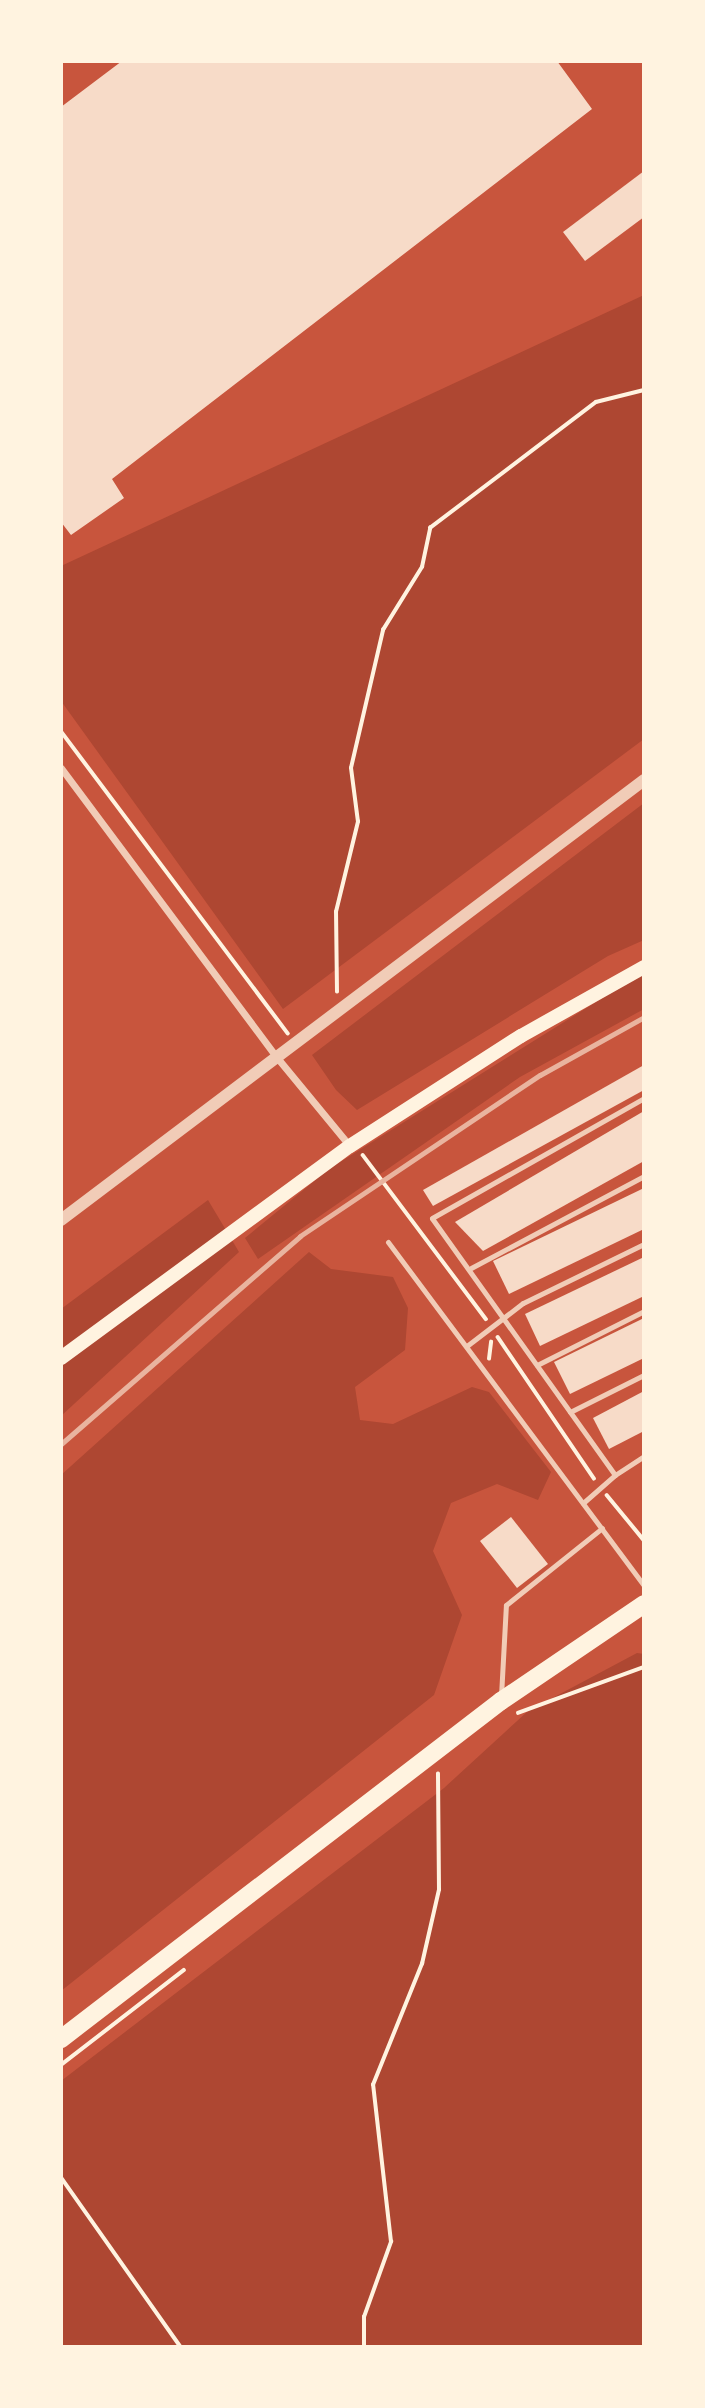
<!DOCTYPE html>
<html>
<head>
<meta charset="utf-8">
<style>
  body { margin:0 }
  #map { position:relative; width:705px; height:2408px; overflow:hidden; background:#c8553d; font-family:"Sofia Sans Condensed",sans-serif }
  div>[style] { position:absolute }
  .green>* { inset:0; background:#ae4732 }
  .building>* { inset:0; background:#f7dbc8 }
  .path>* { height:3.5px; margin:-1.75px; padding:0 1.75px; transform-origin:1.75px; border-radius:1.75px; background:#fff3e0 }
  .service>* { height:5px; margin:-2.5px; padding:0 2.5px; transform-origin:2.5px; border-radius:2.5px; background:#f1ccb7 }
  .minor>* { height:7px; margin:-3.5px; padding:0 3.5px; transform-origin:3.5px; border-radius:3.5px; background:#f1ccb7 }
  .tertiary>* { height:12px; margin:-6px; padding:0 6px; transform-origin:6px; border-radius:6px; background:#f1ccb7 }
  .secondary>* { height:14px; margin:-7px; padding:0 7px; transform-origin:7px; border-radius:7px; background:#fff3e0 }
  .primary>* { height:18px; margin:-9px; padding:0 9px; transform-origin:9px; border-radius:9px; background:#fff3e0 }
  .rail>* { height:5px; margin:-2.5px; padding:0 2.5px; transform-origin:2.5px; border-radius:2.5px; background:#e9b49f }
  span { translate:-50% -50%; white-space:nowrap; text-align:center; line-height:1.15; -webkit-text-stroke:7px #fff3e0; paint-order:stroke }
  .frame { position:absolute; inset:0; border:63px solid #fff3e0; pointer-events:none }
</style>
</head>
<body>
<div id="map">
  <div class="green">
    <div style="clip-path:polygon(644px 295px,644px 739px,283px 1009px,61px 701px,61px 566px)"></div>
    <div style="clip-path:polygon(644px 803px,644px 940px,608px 956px,357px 1110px,336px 1090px,312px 1055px)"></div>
    <div style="clip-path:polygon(644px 972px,644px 1009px,520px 1077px,258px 1259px,245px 1238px,329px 1169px)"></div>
    <div style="clip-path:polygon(208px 1200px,239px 1252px,61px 1416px,61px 1309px)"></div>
    <div style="clip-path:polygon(309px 1252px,331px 1269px,393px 1277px,408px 1308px,405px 1350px,355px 1387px,360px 1420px,393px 1424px,472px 1387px,489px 1392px,551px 1472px,538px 1500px,497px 1484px,451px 1503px,433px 1551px,462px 1615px,434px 1695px,61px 1991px,61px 1475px)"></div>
    <div style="clip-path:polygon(637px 1653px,644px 1654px,644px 2347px,61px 2347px,61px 2081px,444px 1788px,528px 1711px)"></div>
  </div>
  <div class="building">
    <div style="clip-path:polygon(122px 61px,557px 61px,592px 109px,112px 479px,124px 498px,71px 535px,61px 522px,61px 107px)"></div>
    <div style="clip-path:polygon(644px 171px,644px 217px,585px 261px,563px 232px)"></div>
    <div style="clip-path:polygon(644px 1065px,644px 1090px,433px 1206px,423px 1190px)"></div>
    <div style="clip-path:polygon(644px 1111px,644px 1161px,483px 1251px,455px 1222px)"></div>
    <div style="clip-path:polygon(644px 1188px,644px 1229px,509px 1294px,493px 1261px)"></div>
    <div style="clip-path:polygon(644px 1257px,644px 1296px,540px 1346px,525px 1314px)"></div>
    <div style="clip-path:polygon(644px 1318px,644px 1358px,570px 1394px,554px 1362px)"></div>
    <div style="clip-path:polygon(644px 1391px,644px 1431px,609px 1449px,593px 1418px)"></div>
    <div style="clip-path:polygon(511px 1517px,548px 1564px,517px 1588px,480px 1541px)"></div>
  </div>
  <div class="path">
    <div style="left:61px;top:731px;width:378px;rotate:53.1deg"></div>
    <div style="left:337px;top:992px;width:80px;rotate:-90.7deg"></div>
    <div style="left:336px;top:912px;width:93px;rotate:-76.3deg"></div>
    <div style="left:358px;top:822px;width:54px;rotate:-97.4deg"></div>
    <div style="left:351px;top:768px;width:142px;rotate:-76.9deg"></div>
    <div style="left:383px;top:630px;width:74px;rotate:-58.2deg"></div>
    <div style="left:422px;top:567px;width:40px;rotate:-78deg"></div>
    <div style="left:430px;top:528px;width:208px;rotate:-37.2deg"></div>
    <div style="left:596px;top:402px;width:49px;rotate:-14deg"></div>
    <div style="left:363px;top:1155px;width:205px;rotate:53.1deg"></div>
    <div style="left:498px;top:1337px;width:171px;rotate:55.8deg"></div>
    <div style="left:489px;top:1359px;width:17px;rotate:-83deg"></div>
    <div style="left:607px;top:1495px;width:58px;rotate:50.6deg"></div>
    <div style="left:518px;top:1713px;width:134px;rotate:-20.1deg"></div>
    <div style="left:61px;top:2065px;width:155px;rotate:-37.7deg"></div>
    <div style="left:61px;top:2177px;width:208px;rotate:54.8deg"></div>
    <div style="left:364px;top:2347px;width:30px;rotate:-90deg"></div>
    <div style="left:364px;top:2317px;width:80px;rotate:-70.2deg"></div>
    <div style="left:391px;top:2242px;width:158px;rotate:-96.5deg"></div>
    <div style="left:373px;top:2085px;width:131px;rotate:-68deg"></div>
    <div style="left:422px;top:1964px;width:76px;rotate:-77.1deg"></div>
    <div style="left:439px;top:1890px;width:116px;rotate:-90.5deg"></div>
  </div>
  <div class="service">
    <div style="left:388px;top:1242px;width:428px;rotate:53.3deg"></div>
    <div style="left:471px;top:1268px;width:196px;rotate:-28deg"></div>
    <div style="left:468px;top:1345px;width:69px;rotate:-37.4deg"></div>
    <div style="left:523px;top:1303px;width:135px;rotate:-26deg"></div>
    <div style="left:537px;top:1365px;width:120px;rotate:-26.8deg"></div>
    <div style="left:570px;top:1412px;width:83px;rotate:-26.6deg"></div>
    <div style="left:615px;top:1475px;width:35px;rotate:-33deg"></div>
    <div style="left:583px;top:1503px;width:43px;rotate:-41.2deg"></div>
    <div style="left:615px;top:1475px;width:315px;rotate:-125.5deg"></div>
    <div style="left:432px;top:1218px;width:244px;rotate:-29.5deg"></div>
    <div style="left:501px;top:1696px;width:91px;rotate:-86.9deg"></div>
    <div style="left:506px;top:1605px;width:123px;rotate:-38.7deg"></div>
  </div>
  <div class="minor">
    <div style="left:61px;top:768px;width:364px;rotate:53.3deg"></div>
    <div style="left:279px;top:1060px;width:112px;rotate:50.5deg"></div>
  </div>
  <div class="tertiary">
    <div style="left:61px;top:1220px;width:730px;rotate:-37.04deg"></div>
  </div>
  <div class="secondary">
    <div style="left:61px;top:1358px;width:358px;rotate:-36.3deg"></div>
    <div style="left:350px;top:1146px;width:203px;rotate:-32.8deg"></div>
    <div style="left:521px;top:1036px;width:141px;rotate:-29.3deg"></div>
  </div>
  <div class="primary">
    <div style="left:61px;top:2039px;width:555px;rotate:-37.53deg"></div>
    <div style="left:501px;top:1701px;width:173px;rotate:-34.1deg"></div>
  </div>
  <div class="rail">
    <div style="left:61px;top:1444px;width:317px;rotate:-41deg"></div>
    <div style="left:300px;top:1236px;width:289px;rotate:-33.9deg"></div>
    <div style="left:540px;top:1075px;width:119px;rotate:-29.1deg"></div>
  </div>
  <div class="frame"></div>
</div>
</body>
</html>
